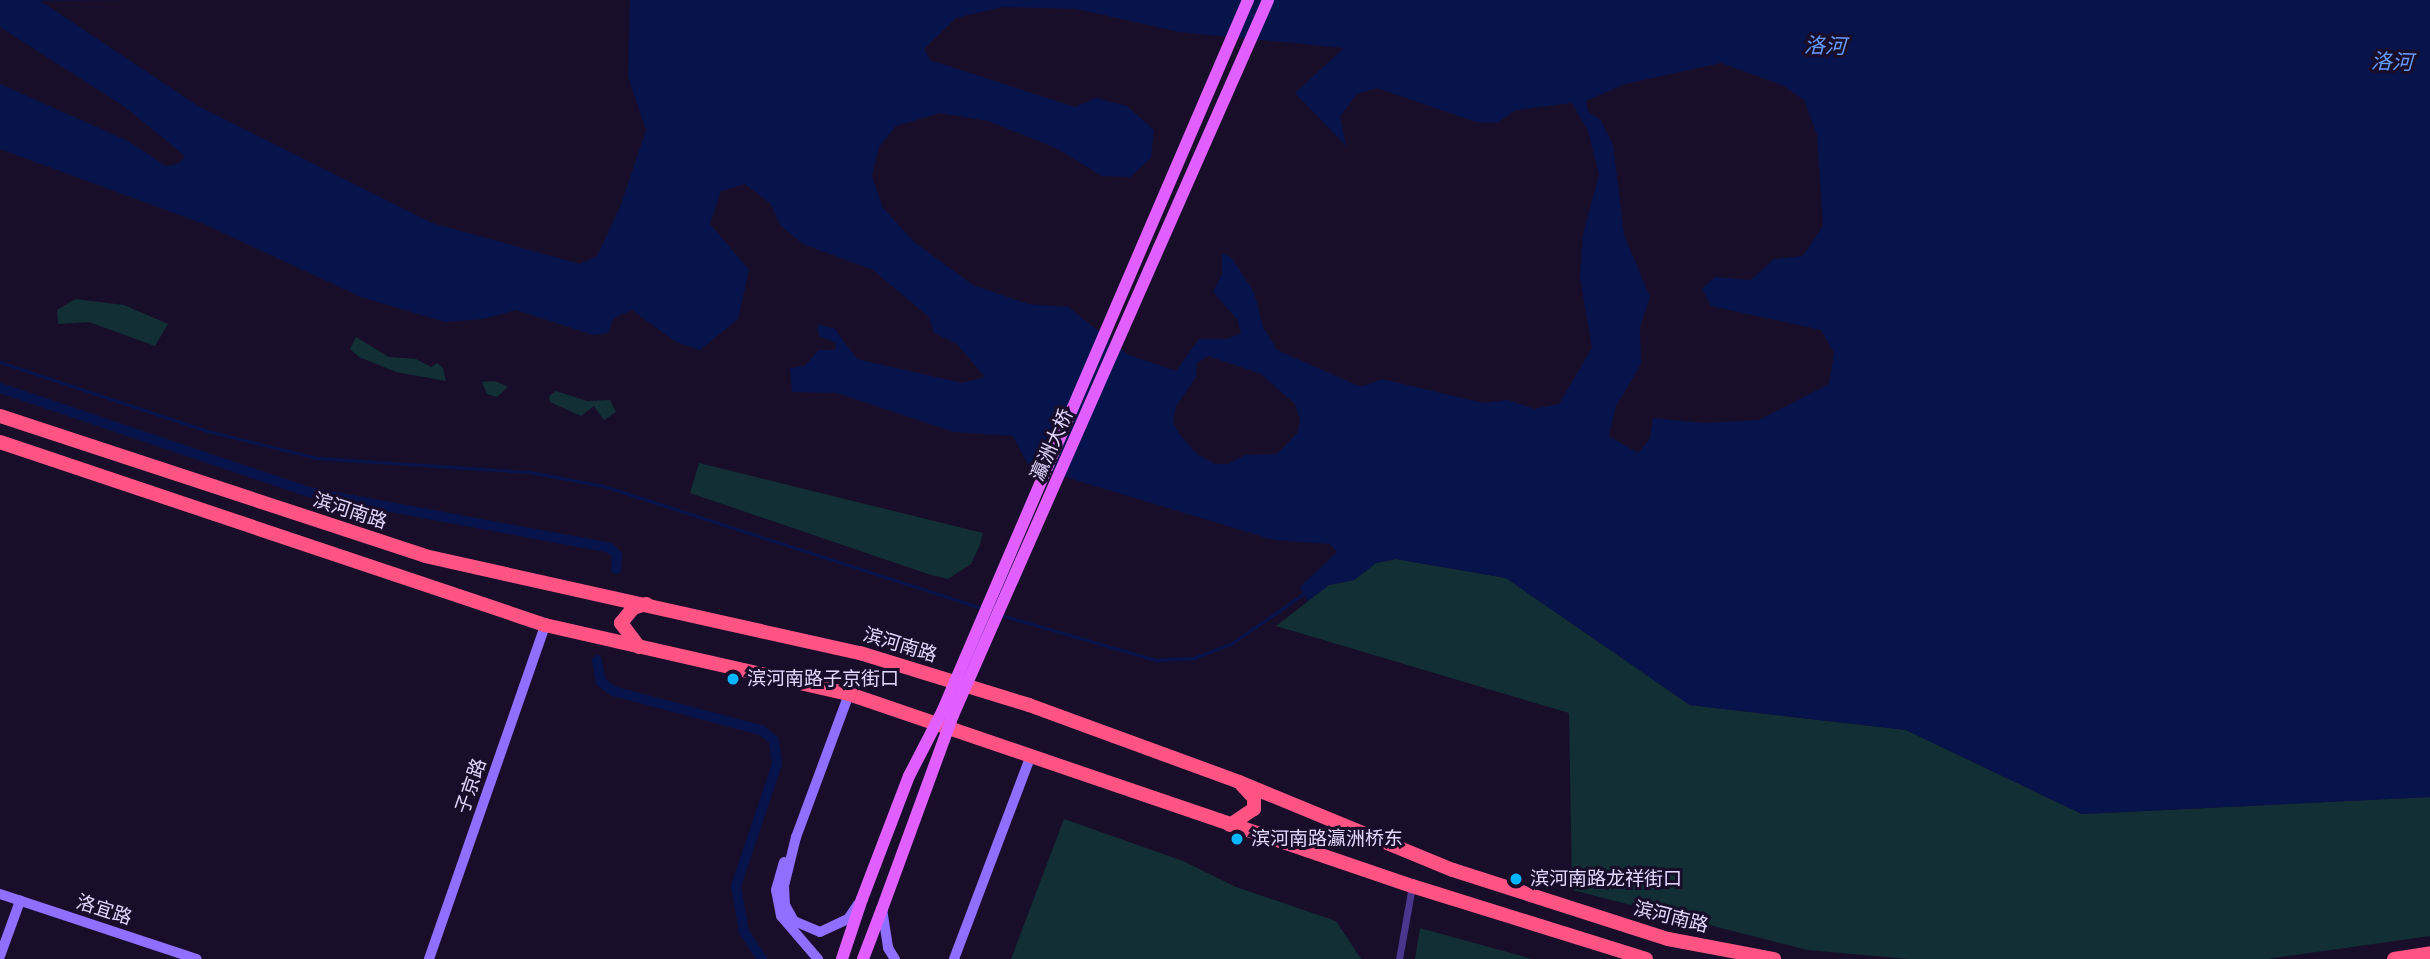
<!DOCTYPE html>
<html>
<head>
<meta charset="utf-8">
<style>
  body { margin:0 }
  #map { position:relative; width:2430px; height:959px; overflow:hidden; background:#180e2a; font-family:"PT Sans Narrow","Noto Sans SC",sans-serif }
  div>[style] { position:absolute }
  .green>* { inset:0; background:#112f35 }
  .water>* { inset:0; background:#07134b }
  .stream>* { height:2.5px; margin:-1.25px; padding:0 1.25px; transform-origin:1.25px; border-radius:1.25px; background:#07134b }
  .canal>* { height:10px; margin:-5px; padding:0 5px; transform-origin:5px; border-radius:5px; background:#07134b }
  .street>* { height:7px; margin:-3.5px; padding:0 3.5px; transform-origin:3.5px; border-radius:3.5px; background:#4a368c }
  .secondary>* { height:10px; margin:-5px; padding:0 5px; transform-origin:5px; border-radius:5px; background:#8e6fff }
  .primary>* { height:12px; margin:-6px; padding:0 6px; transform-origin:6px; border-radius:6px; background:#e25fff }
  .highway>* { height:14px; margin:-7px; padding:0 7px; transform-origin:7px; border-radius:7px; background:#ff5384 }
  .primary-bridge>* { height:12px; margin:-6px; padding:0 6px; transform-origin:6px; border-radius:6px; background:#e25fff }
  .dots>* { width:19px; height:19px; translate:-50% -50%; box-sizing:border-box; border:4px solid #180e2a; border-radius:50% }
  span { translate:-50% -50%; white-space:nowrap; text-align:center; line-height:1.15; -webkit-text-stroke:6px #180e2a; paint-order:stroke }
  .street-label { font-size:19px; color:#e4d8ff }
  .poi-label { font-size:19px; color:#e4d8ff }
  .left { translate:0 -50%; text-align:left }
  .water-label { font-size:21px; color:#669bff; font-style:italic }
</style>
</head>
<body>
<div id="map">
  <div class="green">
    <div style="clip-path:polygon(75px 299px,124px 305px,168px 324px,155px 346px,89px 322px,58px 324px,57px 310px)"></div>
    <div style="clip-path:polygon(356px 337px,389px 357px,416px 359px,431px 367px,437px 363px,443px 368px,446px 381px,396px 372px,359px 357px,350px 349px)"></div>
    <div style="clip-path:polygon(495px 381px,508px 387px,497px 397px,487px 394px,482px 382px)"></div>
    <div style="clip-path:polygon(556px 391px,587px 401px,610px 400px,616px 412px,604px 420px,594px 406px,581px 416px,550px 402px,549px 396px)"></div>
    <div style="clip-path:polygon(699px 463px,983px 533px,979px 547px,971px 564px,948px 579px,931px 575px,690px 493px)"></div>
    <div style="clip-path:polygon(1396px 559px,1506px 578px,1690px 705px,1906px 730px,2082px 814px,2430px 797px,2430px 936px,2267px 959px,1908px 959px,1807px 950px,1572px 890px,1569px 713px,1276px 626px,1329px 585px,1354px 580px,1376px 563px)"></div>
    <div style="clip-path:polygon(1064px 819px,1183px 861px,1236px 887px,1336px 921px,1361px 959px,1011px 959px)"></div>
    <div style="clip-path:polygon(1420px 928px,1532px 959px,1415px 959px)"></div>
  </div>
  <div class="water">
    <div style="clip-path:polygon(evenodd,0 0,39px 0,198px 106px,432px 223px,580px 264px,597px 256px,620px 207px,646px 130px,628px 77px,630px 0,2430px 0,2430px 797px,2082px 814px,1906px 730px,1690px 705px,1506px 578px,1396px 559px,1376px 563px,1354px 580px,1329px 585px,1308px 601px,1300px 587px,1337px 552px,1330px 544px,1274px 540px,1029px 466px,1013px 436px,954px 432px,837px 393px,792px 392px,790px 368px,805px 366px,818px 350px,835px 350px,836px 343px,819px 336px,817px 325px,834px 328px,857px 359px,962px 383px,985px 377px,957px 344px,934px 333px,929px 317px,873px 270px,803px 244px,780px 225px,771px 204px,745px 184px,721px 191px,710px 224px,749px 270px,738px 319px,700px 350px,676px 342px,632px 310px,614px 318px,608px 333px,593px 335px,516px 310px,483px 319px,445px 322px,361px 297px,204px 224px,0 149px,0 84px,128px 141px,166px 166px,178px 164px,185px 156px,125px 107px,0 27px,0 0,1002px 7px,1077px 9px,1179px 32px,1344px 48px,1295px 93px,1346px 146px,1340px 116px,1357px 94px,1377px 88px,1476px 122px,1497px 123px,1516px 110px,1572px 103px,1588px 131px,1599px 175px,1583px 234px,1580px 277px,1592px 348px,1559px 404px,1534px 409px,1508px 400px,1483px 403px,1382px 379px,1361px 387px,1277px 350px,1263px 327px,1254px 292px,1231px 257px,1222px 253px,1222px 274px,1213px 292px,1237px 319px,1241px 333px,1227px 339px,1199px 339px,1176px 371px,1129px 355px,1068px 307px,1028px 304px,973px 285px,914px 242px,883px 208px,872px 176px,879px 147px,896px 126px,940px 113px,988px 121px,1056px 148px,1102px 176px,1130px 177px,1151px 158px,1154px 130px,1127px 106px,1096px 98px,1075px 107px,930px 60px,924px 49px,956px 18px,1002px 7px,0 0,1721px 63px,1782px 85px,1804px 100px,1817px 135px,1823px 226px,1803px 256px,1774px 259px,1751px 280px,1715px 277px,1702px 289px,1711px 306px,1821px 330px,1834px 353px,1829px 384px,1759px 420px,1704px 423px,1653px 418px,1650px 439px,1638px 453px,1609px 436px,1616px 406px,1641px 364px,1640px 327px,1650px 297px,1624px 235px,1613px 145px,1600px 119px,1588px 112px,1586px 101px,1625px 84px,1721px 63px,0 0,1208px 356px,1261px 374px,1295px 404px,1300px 420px,1298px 432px,1277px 454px,1245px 455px,1228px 464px,1215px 464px,1197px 454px,1180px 435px,1173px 422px,1176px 406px,1196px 377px,1197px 363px,1208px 356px)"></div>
  </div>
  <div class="stream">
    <div style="left:0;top:362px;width:215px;rotate:18.4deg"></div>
    <div style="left:204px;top:430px;width:116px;rotate:13.9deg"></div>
    <div style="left:317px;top:458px;width:213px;rotate:3.8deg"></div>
    <div style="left:530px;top:472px;width:75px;rotate:10.7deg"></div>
    <div style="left:604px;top:486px;width:396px;rotate:17.9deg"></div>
    <div style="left:1001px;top:615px;width:161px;rotate:16.2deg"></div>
    <div style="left:1156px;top:660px;width:38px;rotate:-3deg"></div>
    <div style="left:1194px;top:658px;width:40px;rotate:-21deg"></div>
    <div style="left:1231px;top:644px;width:90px;rotate:-34.6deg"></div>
  </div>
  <div class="canal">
    <div style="left:0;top:388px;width:326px;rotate:18.6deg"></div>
    <div style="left:309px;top:492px;width:306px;rotate:10.5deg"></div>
    <div style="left:610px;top:548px;width:10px;rotate:45deg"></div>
    <div style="left:617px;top:555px;width:14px;rotate:94deg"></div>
    <div style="left:597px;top:660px;width:22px;rotate:80deg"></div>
    <div style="left:601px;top:682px;width:15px;rotate:37deg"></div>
    <div style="left:613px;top:691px;width:153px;rotate:14.8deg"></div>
    <div style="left:761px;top:730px;width:16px;rotate:38deg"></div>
    <div style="left:774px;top:740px;width:24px;rotate:83deg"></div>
    <div style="left:777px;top:764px;width:129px;rotate:108.6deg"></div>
    <div style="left:736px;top:886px;width:47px;rotate:80.1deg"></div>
    <div style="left:744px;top:932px;width:32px;rotate:56deg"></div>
  </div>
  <div class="street">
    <div style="left:1399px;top:959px;width:74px;rotate:-79.9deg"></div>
  </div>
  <div class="secondary">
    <div style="left:849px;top:694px;width:153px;rotate:110.3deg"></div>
    <div style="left:796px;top:837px;width:50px;rotate:103.8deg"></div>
    <div style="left:784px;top:886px;width:19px;rotate:87deg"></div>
    <div style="left:785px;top:905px;width:18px;rotate:61deg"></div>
    <div style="left:794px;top:921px;width:28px;rotate:23deg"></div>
    <div style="left:820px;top:932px;width:31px;rotate:-25deg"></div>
    <div style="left:848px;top:919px;width:18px;rotate:-56deg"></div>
    <div style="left:784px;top:862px;width:29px;rotate:106deg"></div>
    <div style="left:776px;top:890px;width:26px;rotate:79deg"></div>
    <div style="left:781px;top:916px;width:57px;rotate:49.3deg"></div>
    <div style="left:0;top:894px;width:207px;rotate:18.3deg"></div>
    <div style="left:882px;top:909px;width:39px;rotate:81deg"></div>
    <div style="left:888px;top:948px;width:13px;rotate:58deg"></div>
    <div style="left:0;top:956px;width:59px;rotate:-70deg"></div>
    <div style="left:429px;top:959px;width:354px;rotate:-70.8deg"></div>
    <div style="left:954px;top:959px;width:215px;rotate:-69.3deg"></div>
  </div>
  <div class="primary">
    <div style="left:842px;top:959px;width:63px;rotate:-71.6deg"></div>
    <div style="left:863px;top:959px;width:53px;rotate:-69.2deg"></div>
  </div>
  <div class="highway">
    <div style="left:0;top:416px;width:447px;rotate:18.2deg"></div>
    <div style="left:425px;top:556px;width:446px;rotate:12.6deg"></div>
    <div style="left:860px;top:653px;width:177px;rotate:17.1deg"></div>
    <div style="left:1029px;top:705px;width:224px;rotate:20.1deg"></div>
    <div style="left:1239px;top:782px;width:231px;rotate:22.4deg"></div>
    <div style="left:1453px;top:870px;width:226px;rotate:17.8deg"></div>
    <div style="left:1668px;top:939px;width:108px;rotate:10.7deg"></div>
    <div style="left:0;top:442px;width:575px;rotate:18.56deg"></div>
    <div style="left:545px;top:625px;width:312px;rotate:12.8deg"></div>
    <div style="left:849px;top:694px;width:595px;rotate:18.83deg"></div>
    <div style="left:1412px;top:886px;width:245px;rotate:17.3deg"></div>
    <div style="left:639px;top:647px;width:30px;rotate:-127deg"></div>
    <div style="left:621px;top:623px;width:19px;rotate:-51deg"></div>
    <div style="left:633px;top:608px;width:14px;rotate:-17deg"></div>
    <div style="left:1230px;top:825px;width:29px;rotate:-34deg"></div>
    <div style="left:1254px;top:809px;width:11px;rotate:-90deg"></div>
    <div style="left:1254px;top:798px;width:18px;rotate:-133deg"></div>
    <div style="left:2394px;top:959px;width:36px;rotate:-9deg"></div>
  </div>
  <div class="primary-bridge">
    <div style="left:862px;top:899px;width:132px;rotate:-69.1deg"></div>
    <div style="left:909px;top:776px;width:72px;rotate:-62.7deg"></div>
    <div style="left:942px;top:712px;width:775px;rotate:-66.74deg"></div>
    <div style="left:882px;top:909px;width:207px;rotate:-69.9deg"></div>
    <div style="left:953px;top:715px;width:781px;rotate:-66.22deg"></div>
  </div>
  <div class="dots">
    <div style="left:733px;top:679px;background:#04b6ff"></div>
    <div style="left:1237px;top:839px;background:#04b6ff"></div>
    <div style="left:1516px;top:879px;background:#04b6ff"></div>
  </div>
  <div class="street-label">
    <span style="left:1052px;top:445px;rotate:-66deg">瀛洲大桥</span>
    <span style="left:350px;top:511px;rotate:18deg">滨河南路</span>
    <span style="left:900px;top:645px;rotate:17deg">滨河南路</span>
    <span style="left:471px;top:786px;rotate:-71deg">子京路</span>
    <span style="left:104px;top:910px;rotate:18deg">洛宜路</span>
    <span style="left:1671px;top:917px;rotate:14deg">滨河南路</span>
  </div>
  <div class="poi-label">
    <span class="left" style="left:747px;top:679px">滨河南路子京街口</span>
    <span class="left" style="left:1251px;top:839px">滨河南路瀛洲桥东</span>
    <span class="left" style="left:1530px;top:879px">滨河南路龙祥街口</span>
  </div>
  <div class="water-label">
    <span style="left:1825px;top:46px;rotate:2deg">洛河</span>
    <span style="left:2392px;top:62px;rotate:2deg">洛河</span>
  </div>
</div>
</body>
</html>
